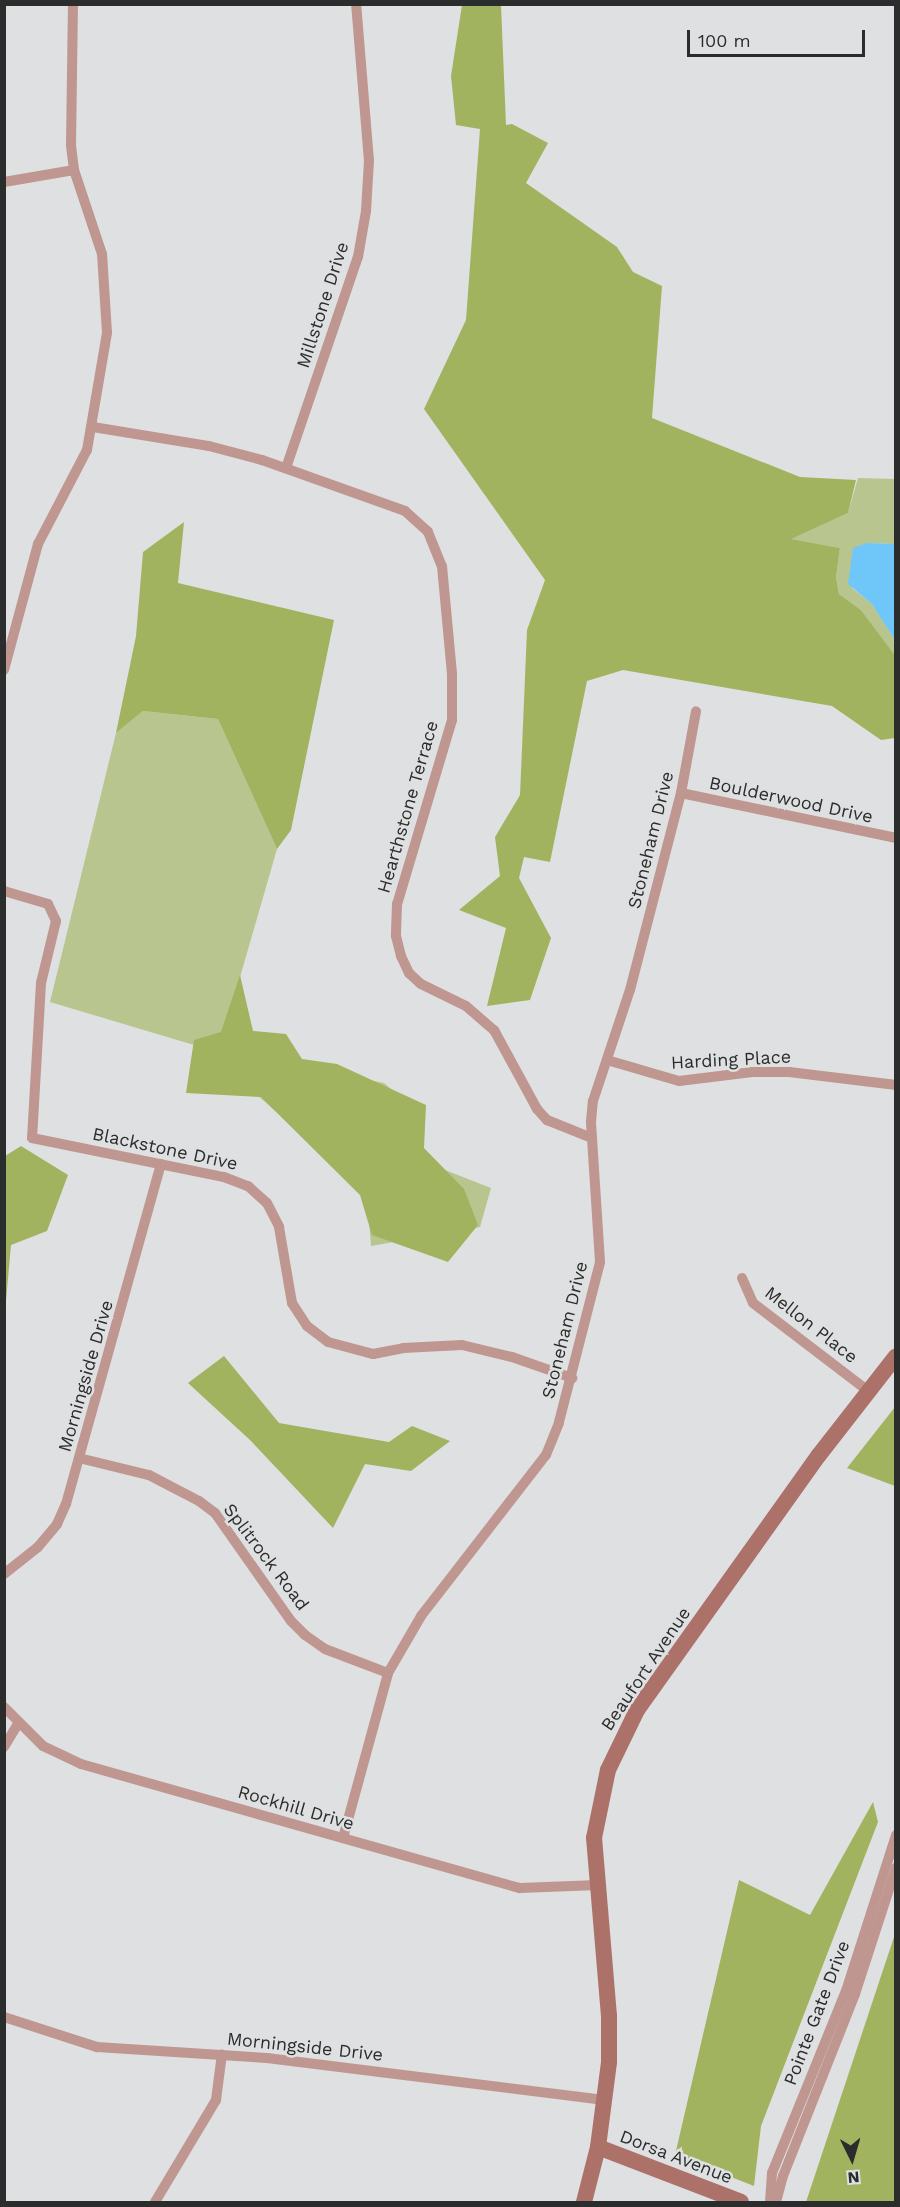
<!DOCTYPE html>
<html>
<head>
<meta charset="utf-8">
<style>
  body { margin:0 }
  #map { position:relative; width:900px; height:2207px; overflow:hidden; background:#dee0e1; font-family:"Work Sans",sans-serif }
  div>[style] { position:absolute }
  .green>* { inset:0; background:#b8c58e }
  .forest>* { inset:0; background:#a2b35f }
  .water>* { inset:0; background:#6fc6f9 }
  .street>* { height:10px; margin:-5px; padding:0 5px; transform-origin:5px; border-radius:5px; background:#bf9690 }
  .secondary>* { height:16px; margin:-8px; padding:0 8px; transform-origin:8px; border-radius:8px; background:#ac7269 }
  span { translate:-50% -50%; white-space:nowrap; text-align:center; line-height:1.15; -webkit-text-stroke:5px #dee0e1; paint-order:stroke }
  .street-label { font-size:18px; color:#2b2c2c }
  .frame { position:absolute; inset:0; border:6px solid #2b2c2c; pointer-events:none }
  .north { position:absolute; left:822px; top:2129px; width:60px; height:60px; -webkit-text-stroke:4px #dee0e1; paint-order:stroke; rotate:175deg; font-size:16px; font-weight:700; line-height:24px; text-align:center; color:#2b2c2c }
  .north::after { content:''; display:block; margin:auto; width:21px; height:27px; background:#2b2c2c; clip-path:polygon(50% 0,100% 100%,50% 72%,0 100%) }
  .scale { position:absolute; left:687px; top:30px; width:178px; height:27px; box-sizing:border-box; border:3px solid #2b2c2c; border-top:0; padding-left:8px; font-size:18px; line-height:21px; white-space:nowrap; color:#2b2c2c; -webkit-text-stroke:4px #dee0e1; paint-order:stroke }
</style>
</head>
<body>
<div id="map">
  <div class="green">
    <div style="clip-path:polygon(858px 478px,895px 479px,895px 544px,867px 543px,852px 588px,872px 604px,884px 622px,895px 640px,895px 657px,861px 610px,839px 594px,836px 577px,840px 548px,790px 539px,848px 513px)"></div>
    <div style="clip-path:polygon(143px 711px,218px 719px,277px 849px,219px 1050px,384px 1083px,412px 1107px,422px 1161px,491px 1188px,480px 1227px,371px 1246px,367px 1192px,204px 1048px,50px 1002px,116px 733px)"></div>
  </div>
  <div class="forest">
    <div style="clip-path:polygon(462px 5px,501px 5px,506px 125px,512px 124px,548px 143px,526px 183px,617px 247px,633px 272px,662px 286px,652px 418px,800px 477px,856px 480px,848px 513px,791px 539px,840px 548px,836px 577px,839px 594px,861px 610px,896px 657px,895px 738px,881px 740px,832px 706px,623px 670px,587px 681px,550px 862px,524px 857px,519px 878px,551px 938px,530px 1000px,487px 1006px,506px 928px,459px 910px,500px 876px,495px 837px,520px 795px,527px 630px,545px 580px,424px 409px,466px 320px,480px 129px,456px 125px,451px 76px)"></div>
    <div style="clip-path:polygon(184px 522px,178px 583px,334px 620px,291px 830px,277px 849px,218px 719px,143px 711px,116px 733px,136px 636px,143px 552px)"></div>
    <div style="clip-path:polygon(240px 975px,253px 1031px,286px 1034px,302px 1059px,337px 1064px,426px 1105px,424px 1148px,464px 1189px,478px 1225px,448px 1262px,372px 1235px,360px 1195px,261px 1097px,186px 1093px,194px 1040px,221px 1032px)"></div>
    <div style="clip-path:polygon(21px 1146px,68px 1175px,47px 1231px,11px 1245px,5px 1312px,5px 1156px)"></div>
    <div style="clip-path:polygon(224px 1356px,279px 1423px,389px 1442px,412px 1426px,450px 1441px,411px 1471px,365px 1464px,333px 1528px,250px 1440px,188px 1383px)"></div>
    <div style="clip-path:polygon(895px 1407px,895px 1486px,847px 1468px)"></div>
    <div style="clip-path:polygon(873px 1802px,878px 1822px,761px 2126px,754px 2186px,675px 2155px,739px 1880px,810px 1915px)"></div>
    <div style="clip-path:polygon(895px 1934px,895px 2202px,806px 2202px)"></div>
  </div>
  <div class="water">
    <div style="clip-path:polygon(867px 543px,895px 544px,895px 640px,872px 604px,848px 584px,853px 548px)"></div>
  </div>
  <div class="street">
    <div style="left:4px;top:182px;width:71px;rotate:-9.7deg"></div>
    <div style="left:93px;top:427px;width:118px;rotate:9.3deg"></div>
    <div style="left:209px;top:446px;width:55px;rotate:14.8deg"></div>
    <div style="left:262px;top:460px;width:152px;rotate:19.6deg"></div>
    <div style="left:405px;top:511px;width:31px;rotate:42deg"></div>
    <div style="left:428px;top:532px;width:37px;rotate:68deg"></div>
    <div style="left:442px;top:566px;width:108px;rotate:84.7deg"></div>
    <div style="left:452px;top:674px;width:46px;rotate:90deg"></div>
    <div style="left:452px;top:720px;width:192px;rotate:106.6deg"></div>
    <div style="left:397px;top:904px;width:32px;rotate:92deg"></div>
    <div style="left:396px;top:936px;width:21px;rotate:76deg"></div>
    <div style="left:401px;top:956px;width:19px;rotate:65deg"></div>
    <div style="left:409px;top:973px;width:16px;rotate:43deg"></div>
    <div style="left:421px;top:984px;width:50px;rotate:26.1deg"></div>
    <div style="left:466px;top:1006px;width:37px;rotate:41deg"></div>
    <div style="left:494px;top:1030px;width:90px;rotate:61.4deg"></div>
    <div style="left:537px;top:1109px;width:15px;rotate:48deg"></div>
    <div style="left:547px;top:1120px;width:48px;rotate:21.8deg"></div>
    <div style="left:286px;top:468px;width:223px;rotate:-71.2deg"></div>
    <div style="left:358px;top:257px;width:47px;rotate:-80.1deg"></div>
    <div style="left:366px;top:211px;width:50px;rotate:-86.6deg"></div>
    <div style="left:369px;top:161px;width:158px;rotate:-94.7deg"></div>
    <div style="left:4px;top:670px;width:131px;rotate:-74.9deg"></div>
    <div style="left:38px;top:544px;width:106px;rotate:-62.5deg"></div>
    <div style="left:87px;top:450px;width:119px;rotate:-80.3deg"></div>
    <div style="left:107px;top:333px;width:79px;rotate:-93.6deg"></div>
    <div style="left:102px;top:254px;width:89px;rotate:-108.4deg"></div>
    <div style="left:74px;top:170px;width:25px;rotate:-97deg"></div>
    <div style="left:71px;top:145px;width:141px;rotate:-89.2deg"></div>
    <div style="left:681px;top:793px;width:220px;rotate:11.8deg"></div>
    <div style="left:4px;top:891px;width:46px;rotate:16.5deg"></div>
    <div style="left:48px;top:904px;width:19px;rotate:65deg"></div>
    <div style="left:56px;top:921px;width:64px;rotate:103.6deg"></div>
    <div style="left:41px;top:983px;width:155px;rotate:93.3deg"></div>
    <div style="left:32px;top:1138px;width:196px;rotate:11.5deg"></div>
    <div style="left:224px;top:1177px;width:26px;rotate:21deg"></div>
    <div style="left:248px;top:1186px;width:25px;rotate:42deg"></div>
    <div style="left:267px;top:1203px;width:27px;rotate:63deg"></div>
    <div style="left:279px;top:1227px;width:77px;rotate:80.3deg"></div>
    <div style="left:292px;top:1303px;width:27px;rotate:57deg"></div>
    <div style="left:307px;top:1326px;width:26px;rotate:37deg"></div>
    <div style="left:328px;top:1342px;width:47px;rotate:14.9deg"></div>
    <div style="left:373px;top:1354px;width:31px;rotate:-11deg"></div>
    <div style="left:403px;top:1348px;width:59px;rotate:-2.9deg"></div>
    <div style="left:462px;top:1345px;width:51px;rotate:13.5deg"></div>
    <div style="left:512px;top:1357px;width:64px;rotate:19.3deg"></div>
    <div style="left:607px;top:1060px;width:75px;rotate:16.3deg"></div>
    <div style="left:679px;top:1081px;width:74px;rotate:-7deg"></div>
    <div style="left:752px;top:1072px;width:37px"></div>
    <div style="left:789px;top:1072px;width:108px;rotate:6.9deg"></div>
    <div style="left:742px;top:1278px;width:27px;rotate:66deg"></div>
    <div style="left:753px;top:1303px;width:145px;rotate:37.4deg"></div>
    <div style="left:79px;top:1458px;width:72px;rotate:13.7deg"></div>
    <div style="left:149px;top:1475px;width:56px;rotate:27.5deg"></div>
    <div style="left:199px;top:1501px;width:20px;rotate:37deg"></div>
    <div style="left:215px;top:1513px;width:132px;rotate:54.9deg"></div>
    <div style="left:291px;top:1621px;width:20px;rotate:45deg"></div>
    <div style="left:305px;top:1635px;width:24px;rotate:35deg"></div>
    <div style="left:325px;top:1649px;width:67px;rotate:20.9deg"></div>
    <div style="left:4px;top:1574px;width:43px;rotate:-38.5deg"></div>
    <div style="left:38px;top:1547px;width:30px;rotate:-50deg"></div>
    <div style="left:57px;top:1524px;width:22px;rotate:-66deg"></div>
    <div style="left:66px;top:1504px;width:353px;rotate:-74.4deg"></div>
    <div style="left:4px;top:1707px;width:55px;rotate:45deg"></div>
    <div style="left:43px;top:1746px;width:42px;rotate:25.3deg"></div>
    <div style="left:81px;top:1764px;width:456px;rotate:15.8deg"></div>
    <div style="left:520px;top:1888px;width:78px;rotate:-2.2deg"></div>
    <div style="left:4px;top:1747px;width:27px;rotate:-59deg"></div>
    <div style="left:343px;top:1838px;width:171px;rotate:-74.7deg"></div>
    <div style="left:388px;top:1673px;width:66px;rotate:-59.9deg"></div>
    <div style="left:421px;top:1616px;width:204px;rotate:-52.2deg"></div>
    <div style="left:546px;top:1455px;width:35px;rotate:-68deg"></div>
    <div style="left:559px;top:1422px;width:165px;rotate:-75.6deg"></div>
    <div style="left:600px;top:1262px;width:140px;rotate:-93.7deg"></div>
    <div style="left:591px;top:1122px;width:21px;rotate:-85deg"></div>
    <div style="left:593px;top:1101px;width:117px;rotate:-71.6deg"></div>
    <div style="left:630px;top:990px;width:203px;rotate:-75.5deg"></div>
    <div style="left:681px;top:793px;width:83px;rotate:-79.6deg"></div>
    <div style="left:4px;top:2017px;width:98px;rotate:17.9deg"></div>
    <div style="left:97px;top:2047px;width:170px;rotate:3.7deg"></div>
    <div style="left:267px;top:2058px;width:342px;rotate:7.1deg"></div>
    <div style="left:155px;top:2202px;width:119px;rotate:-59.1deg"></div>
    <div style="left:216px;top:2100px;width:46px;rotate:-82.6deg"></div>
    <div style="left:770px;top:2202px;width:29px;rotate:-86deg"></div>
    <div style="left:772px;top:2173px;width:196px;rotate:-67.9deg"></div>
    <div style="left:846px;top:1991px;width:164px;rotate:-72.2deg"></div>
    <div style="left:776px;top:2202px;width:27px;rotate:-75deg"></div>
    <div style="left:783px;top:2176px;width:196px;rotate:-68.4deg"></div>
    <div style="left:855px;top:1994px;width:133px;rotate:-72deg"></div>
  </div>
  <div class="secondary">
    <div style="left:598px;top:2147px;width:153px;rotate:21deg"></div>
    <div style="left:584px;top:2202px;width:57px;rotate:-75.7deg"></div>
    <div style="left:598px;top:2147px;width:86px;rotate:-82.6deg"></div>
    <div style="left:609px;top:2062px;width:46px;rotate:-90deg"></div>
    <div style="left:609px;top:2016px;width:179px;rotate:-94.8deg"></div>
    <div style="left:594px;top:1838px;width:69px;rotate:-78.4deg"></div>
    <div style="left:608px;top:1770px;width:67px;rotate:-64.2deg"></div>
    <div style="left:637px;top:1710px;width:313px;rotate:-54.5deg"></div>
    <div style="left:819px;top:1455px;width:125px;rotate:-52.1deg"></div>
  </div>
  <div class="street-label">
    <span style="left:323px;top:305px;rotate:-72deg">Millstone Drive</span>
    <span style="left:791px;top:800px;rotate:12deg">Boulderwood Drive</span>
    <span style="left:408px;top:807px;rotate:-74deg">Hearthstone Terrace</span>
    <span style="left:651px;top:840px;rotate:-76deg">Stoneham Drive</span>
    <span style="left:731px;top:1060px;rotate:-3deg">Harding Place</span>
    <span style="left:165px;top:1149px;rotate:12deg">Blackstone Drive</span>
    <span style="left:811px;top:1325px;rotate:38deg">Mellon Place</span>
    <span style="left:565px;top:1330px;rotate:-76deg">Stoneham Drive</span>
    <span style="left:86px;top:1376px;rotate:-74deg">Morningside Drive</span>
    <span style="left:266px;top:1557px;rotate:53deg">Splitrock Road</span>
    <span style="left:646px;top:1669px;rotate:-56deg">Beaufort Avenue</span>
    <span style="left:296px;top:1808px;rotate:16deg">Rockhill Drive</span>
    <span style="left:817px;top:2013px;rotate:-69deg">Pointe Gate Drive</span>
    <span style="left:305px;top:2047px;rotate:6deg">Morningside Drive</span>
    <span style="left:676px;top:2157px;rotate:21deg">Dorsa Avenue</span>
  </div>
  <div class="frame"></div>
  <div class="north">N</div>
  <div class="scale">100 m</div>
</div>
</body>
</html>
